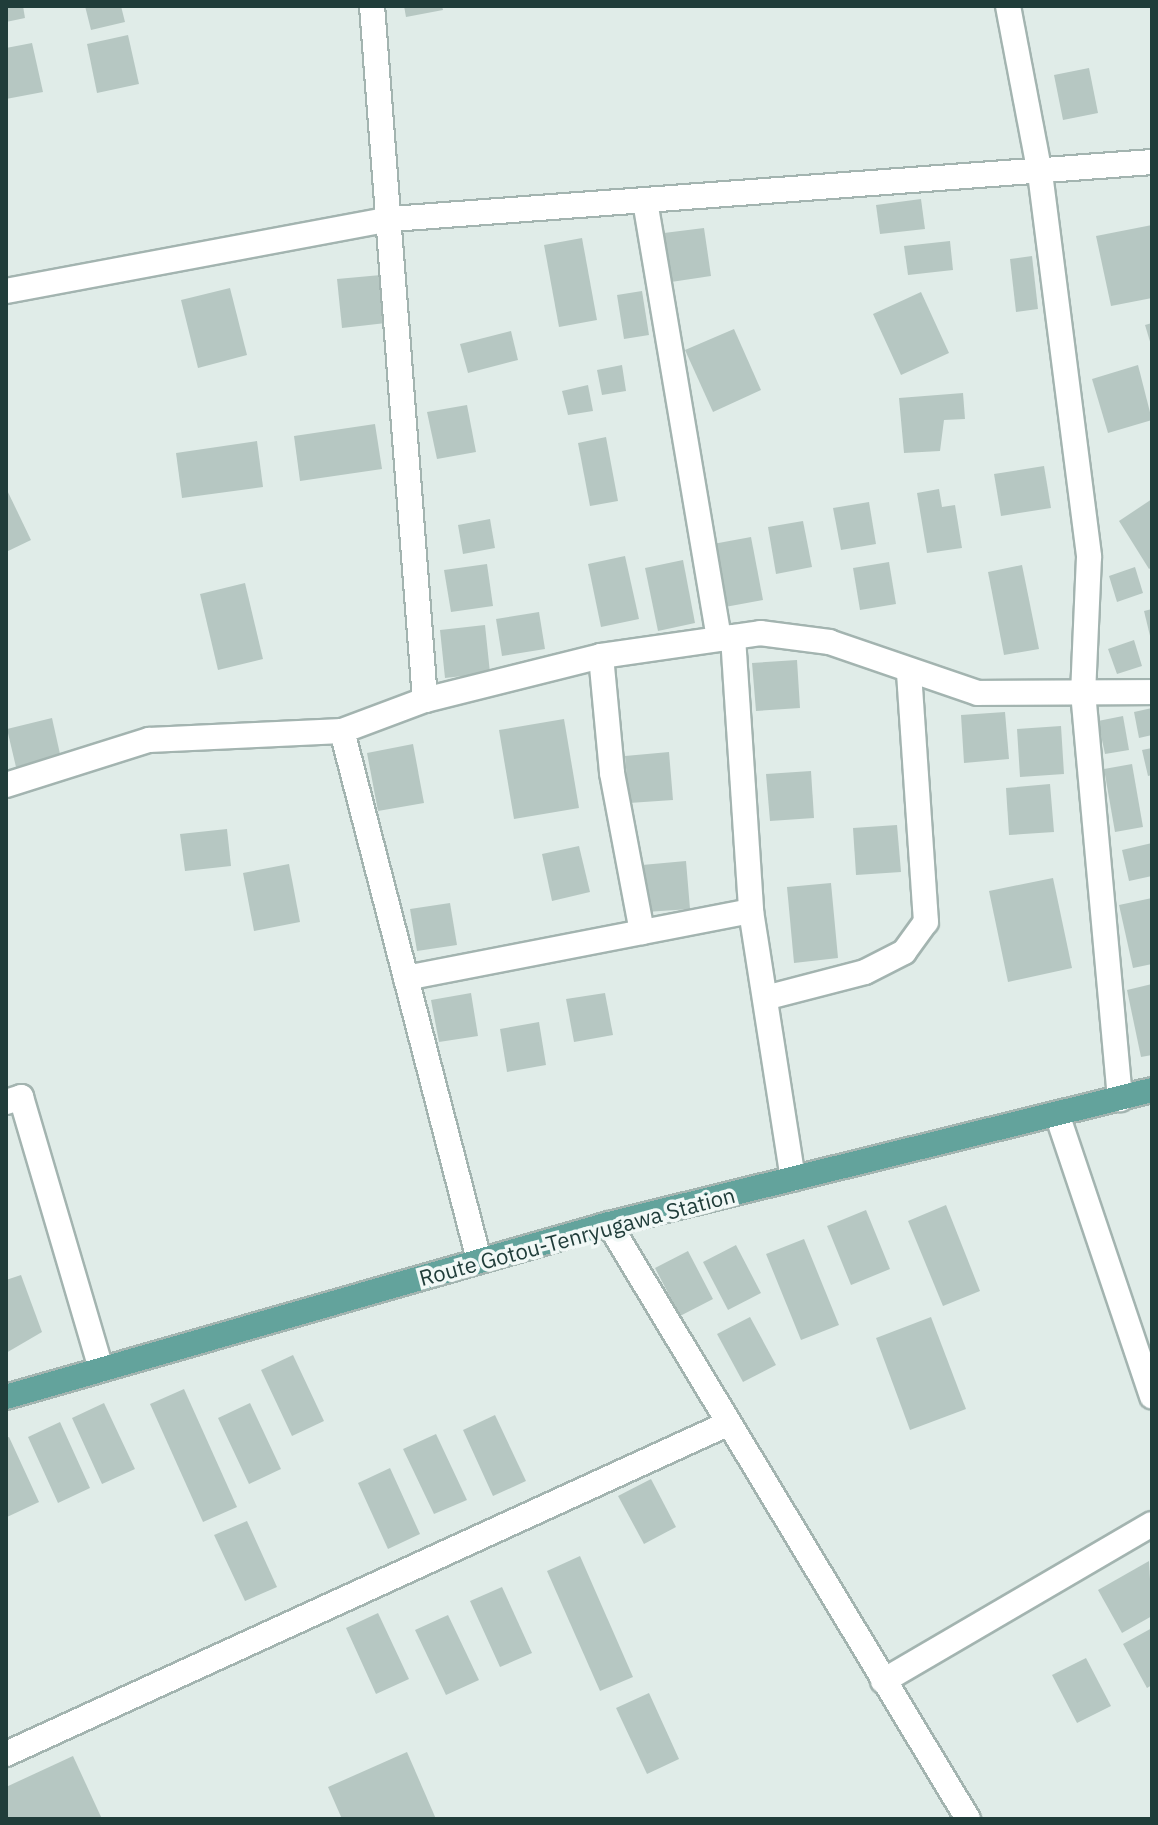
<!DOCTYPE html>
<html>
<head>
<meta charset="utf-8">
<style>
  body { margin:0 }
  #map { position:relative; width:1158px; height:1825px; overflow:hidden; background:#e0ece8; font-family:"IBM Plex Sans",sans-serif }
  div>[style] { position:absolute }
  .building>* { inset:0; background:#b6c7c2 }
  .roads { filter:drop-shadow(2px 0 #a3b4b0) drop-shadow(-2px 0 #a3b4b0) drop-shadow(0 2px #a3b4b0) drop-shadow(0 -2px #a3b4b0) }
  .minor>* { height:24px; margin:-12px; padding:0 12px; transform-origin:12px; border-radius:12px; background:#fff }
  .major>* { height:24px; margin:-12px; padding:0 12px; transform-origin:12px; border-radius:12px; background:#63a39c }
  span { translate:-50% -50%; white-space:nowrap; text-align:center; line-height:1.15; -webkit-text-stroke:7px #f1f8f6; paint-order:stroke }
  .street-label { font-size:22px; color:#203d3a }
  .frame { position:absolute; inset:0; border:8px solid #203d3a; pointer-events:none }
</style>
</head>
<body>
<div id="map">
  <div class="building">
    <div style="clip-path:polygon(6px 6px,23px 6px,25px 18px,6px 22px)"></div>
    <div style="clip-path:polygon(85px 6px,121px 6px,125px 22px,91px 30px)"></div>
    <div style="clip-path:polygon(404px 6px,442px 6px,443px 10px,406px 17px)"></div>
    <div style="clip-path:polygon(128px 35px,139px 84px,97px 93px,87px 44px)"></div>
    <div style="clip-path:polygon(32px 43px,43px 92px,6px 99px,6px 48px)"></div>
    <div style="clip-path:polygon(1089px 68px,1098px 113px,1063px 120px,1054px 75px)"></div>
    <div style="clip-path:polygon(921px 199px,925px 229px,880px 234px,876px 205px)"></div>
    <div style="clip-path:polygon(1152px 225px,1152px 298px,1111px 306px,1096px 236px)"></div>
    <div style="clip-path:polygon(704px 228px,711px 276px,671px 282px,664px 233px)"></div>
    <div style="clip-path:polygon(582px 238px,597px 320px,559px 327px,544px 245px)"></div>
    <div style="clip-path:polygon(950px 241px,953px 270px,908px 275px,904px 246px)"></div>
    <div style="clip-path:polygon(1032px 256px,1038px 309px,1016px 312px,1010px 259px)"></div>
    <div style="clip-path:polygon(381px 275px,386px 323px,342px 328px,337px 279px)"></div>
    <div style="clip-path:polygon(230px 288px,247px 355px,198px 368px,181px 300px)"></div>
    <div style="clip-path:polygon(642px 291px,649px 335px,624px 339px,617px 295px)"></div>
    <div style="clip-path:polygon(921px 292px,949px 353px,901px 375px,873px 314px)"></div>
    <div style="clip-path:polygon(1152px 323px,1152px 345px,1151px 345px,1145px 325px)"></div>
    <div style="clip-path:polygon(734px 329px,761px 390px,713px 412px,685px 350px)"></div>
    <div style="clip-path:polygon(511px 331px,518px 360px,468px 373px,460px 344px)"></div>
    <div style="clip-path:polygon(622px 365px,626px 391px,602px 395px,597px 370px)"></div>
    <div style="clip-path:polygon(1138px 365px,1152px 420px,1108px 433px,1092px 379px)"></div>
    <div style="clip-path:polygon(588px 385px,593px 411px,568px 415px,562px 391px)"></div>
    <div style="clip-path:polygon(963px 393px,965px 419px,944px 420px,940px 451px,904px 453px,899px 398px)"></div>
    <div style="clip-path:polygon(467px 405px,476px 452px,437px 459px,427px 412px)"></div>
    <div style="clip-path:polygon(375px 424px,382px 469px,300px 481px,294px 436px)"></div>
    <div style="clip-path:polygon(606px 437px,618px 501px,590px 506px,578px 443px)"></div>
    <div style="clip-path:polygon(257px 441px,263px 487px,182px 498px,176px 453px)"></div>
    <div style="clip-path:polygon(1044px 466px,1051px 508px,1001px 516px,994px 474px)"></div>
    <div style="clip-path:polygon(6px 488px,31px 540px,6px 552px)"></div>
    <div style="clip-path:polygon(939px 489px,942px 507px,955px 505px,962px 548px,927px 553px,917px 493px)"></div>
    <div style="clip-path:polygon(1152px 499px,1152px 567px,1149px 569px,1119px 521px)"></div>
    <div style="clip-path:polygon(869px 502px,876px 544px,841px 550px,833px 508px)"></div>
    <div style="clip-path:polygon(490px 519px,495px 548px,463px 554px,458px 525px)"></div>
    <div style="clip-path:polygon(803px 521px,812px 567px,776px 574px,768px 527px)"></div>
    <div style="clip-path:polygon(751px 537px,763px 600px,725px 607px,713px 544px)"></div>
    <div style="clip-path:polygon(625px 556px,639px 619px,601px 627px,588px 564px)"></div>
    <div style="clip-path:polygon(683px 560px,695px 623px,658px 631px,645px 568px)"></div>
    <div style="clip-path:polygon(889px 562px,896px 604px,860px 610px,853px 568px)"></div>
    <div style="clip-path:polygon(487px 564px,493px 606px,451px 612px,444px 570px)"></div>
    <div style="clip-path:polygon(1022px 565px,1039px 649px,1004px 655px,988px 572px)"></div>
    <div style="clip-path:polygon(1135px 567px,1143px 593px,1117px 602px,1109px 576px)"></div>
    <div style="clip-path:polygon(245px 583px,263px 659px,218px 670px,200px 594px)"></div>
    <div style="clip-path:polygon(1152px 609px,1152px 640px,1151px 640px,1144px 611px)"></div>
    <div style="clip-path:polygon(539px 612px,545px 649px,502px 656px,496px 619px)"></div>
    <div style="clip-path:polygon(485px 625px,490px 673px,445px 678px,440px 630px)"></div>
    <div style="clip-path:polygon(1134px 640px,1142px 666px,1117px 674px,1108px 649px)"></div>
    <div style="clip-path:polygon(797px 660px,800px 708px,756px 711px,752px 663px)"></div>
    <div style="clip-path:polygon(1152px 708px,1152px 735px,1139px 738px,1134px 712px)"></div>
    <div style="clip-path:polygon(1005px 712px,1009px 759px,964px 763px,961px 715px)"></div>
    <div style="clip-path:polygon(1123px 716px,1129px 750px,1105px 754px,1098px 721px)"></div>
    <div style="clip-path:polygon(52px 718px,60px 754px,16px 767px,7px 729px)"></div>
    <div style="clip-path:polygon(564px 719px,579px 808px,514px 819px,499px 730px)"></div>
    <div style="clip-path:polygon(1061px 726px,1064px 774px,1020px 777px,1017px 729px)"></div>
    <div style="clip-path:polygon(413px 744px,424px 803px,378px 811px,367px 753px)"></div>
    <div style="clip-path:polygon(1152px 748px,1152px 775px,1148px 776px,1142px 750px)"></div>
    <div style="clip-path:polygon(669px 752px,673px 800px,629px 803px,625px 756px)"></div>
    <div style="clip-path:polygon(1132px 764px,1143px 827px,1115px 832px,1104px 769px)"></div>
    <div style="clip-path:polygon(811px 771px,814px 818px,770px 821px,766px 774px)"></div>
    <div style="clip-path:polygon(1050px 784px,1054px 832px,1009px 835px,1006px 788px)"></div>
    <div style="clip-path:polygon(897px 825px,901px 872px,856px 875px,853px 828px)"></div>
    <div style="clip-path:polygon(227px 829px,231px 866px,185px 871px,180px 834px)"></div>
    <div style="clip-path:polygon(1152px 843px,1152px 876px,1129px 881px,1122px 850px)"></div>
    <div style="clip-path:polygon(579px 846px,590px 892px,552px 901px,542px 854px)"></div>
    <div style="clip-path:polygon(686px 861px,690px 909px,646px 912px,642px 865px)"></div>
    <div style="clip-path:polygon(289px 864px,300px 922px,254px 931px,243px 873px)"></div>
    <div style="clip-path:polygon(1053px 878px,1072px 968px,1008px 982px,989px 891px)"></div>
    <div style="clip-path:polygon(831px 883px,838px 958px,794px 963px,787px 887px)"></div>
    <div style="clip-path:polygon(1152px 898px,1152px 964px,1133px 968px,1119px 905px)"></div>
    <div style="clip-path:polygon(450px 903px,457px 945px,417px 951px,410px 909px)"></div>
    <div style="clip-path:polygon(1152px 984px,1152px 1055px,1141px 1057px,1127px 990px)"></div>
    <div style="clip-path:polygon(471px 993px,478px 1036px,439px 1042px,431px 1000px)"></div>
    <div style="clip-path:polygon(605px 993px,613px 1035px,574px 1042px,566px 999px)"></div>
    <div style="clip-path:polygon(539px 1022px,546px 1065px,507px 1072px,500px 1029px)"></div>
    <div style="clip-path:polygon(946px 1205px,980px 1291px,943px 1306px,908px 1221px)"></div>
    <div style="clip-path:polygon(866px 1210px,890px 1269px,851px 1285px,827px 1226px)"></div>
    <div style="clip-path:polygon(804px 1239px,839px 1325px,801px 1340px,766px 1254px)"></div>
    <div style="clip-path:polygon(736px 1245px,761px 1293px,728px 1310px,703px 1262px)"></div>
    <div style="clip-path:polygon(688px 1251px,713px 1299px,680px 1316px,655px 1268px)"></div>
    <div style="clip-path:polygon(21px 1275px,42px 1332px,6px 1353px,6px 1280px)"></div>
    <div style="clip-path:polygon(750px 1317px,776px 1365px,743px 1382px,717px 1334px)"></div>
    <div style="clip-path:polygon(931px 1317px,966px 1409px,910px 1430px,876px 1338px)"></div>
    <div style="clip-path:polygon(293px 1355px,324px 1421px,292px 1436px,261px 1370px)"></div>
    <div style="clip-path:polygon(184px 1389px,237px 1507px,203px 1522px,150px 1404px)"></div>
    <div style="clip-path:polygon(104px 1403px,135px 1469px,102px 1484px,72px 1418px)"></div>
    <div style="clip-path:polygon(250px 1403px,281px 1469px,249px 1484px,218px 1418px)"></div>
    <div style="clip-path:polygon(495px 1415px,526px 1481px,493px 1496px,463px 1430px)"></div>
    <div style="clip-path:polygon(60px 1422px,90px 1488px,58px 1503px,28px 1437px)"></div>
    <div style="clip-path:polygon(436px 1434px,467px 1500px,434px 1514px,403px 1449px)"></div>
    <div style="clip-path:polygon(9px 1437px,39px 1502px,7px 1517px,6px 1438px)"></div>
    <div style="clip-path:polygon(390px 1468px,420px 1534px,388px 1549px,358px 1483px)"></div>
    <div style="clip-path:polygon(651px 1479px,676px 1527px,644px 1544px,618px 1496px)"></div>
    <div style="clip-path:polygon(247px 1521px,277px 1587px,245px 1601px,214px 1535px)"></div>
    <div style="clip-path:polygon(580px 1556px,633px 1677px,600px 1691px,547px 1571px)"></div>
    <div style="clip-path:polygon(1149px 1561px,1152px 1616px,1122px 1633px,1098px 1590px)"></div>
    <div style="clip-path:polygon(502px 1587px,532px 1653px,500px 1667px,470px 1601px)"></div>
    <div style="clip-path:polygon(378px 1613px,409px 1679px,376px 1694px,346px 1628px)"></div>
    <div style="clip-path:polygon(448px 1615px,479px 1680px,446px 1695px,415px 1630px)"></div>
    <div style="clip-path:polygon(1152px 1628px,1152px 1685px,1147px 1688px,1123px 1644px)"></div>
    <div style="clip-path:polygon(1086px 1658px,1111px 1706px,1077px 1723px,1052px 1675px)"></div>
    <div style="clip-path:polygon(649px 1693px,679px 1759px,647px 1774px,616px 1708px)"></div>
    <div style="clip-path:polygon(407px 1752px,436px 1819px,342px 1819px,328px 1787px)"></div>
    <div style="clip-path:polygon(73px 1756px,102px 1819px,6px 1819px,6px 1787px)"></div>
  </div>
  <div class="roads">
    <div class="minor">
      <div style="left:372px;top:6px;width:696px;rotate:85.63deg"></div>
      <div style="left:1008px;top:6px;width:170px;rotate:79.2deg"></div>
      <div style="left:1040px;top:173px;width:387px;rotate:82.7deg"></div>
      <div style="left:1089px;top:557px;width:135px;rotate:92.5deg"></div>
      <div style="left:1083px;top:692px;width:409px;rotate:84.8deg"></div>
      <div style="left:645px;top:201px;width:444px;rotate:80.4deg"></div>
      <div style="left:6px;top:291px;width:393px;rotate:-10.6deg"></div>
      <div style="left:392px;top:219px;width:762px;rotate:-4.29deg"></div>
      <div style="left:733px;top:637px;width:275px;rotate:86.2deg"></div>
      <div style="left:751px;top:911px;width:271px;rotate:81.1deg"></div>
      <div style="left:601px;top:656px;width:118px;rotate:84.6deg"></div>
      <div style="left:612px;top:773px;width:162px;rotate:79.3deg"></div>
      <div style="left:342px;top:731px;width:546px;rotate:75.48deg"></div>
      <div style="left:6px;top:785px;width:150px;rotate:-17.5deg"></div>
      <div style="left:149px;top:740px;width:193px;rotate:-2.7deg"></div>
      <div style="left:342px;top:731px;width:89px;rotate:-20.5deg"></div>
      <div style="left:425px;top:700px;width:181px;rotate:-14deg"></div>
      <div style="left:601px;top:656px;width:161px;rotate:-8.2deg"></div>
      <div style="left:760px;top:633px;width:70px;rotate:7.4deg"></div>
      <div style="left:829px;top:642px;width:157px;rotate:18.9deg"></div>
      <div style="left:978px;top:693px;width:174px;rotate:-0.3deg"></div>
      <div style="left:406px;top:978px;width:351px;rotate:-11deg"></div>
      <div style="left:765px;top:998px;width:103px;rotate:-14.6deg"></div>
      <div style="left:865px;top:972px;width:44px;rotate:-27.1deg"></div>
      <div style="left:904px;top:952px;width:37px;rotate:-54deg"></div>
      <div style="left:926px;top:922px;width:250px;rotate:-93.9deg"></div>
      <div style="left:6px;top:1102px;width:16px;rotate:-18deg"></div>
      <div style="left:21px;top:1097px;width:284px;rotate:73.6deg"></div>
      <div style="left:1057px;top:1114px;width:298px;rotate:71.4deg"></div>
      <div style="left:609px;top:1224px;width:695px;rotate:58.89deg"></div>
      <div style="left:883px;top:1681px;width:311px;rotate:-30.3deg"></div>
      <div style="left:6px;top:1754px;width:791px;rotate:-24.59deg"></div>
    </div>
    <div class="major">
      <div style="left:6px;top:1397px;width:627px;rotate:-16.01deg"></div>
      <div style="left:609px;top:1224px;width:559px;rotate:-13.86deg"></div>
    </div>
  </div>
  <div class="street-label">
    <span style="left:577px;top:1236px;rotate:-15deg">Route Gotou-Tenryugawa Station</span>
  </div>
  <div class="frame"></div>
</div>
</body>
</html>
